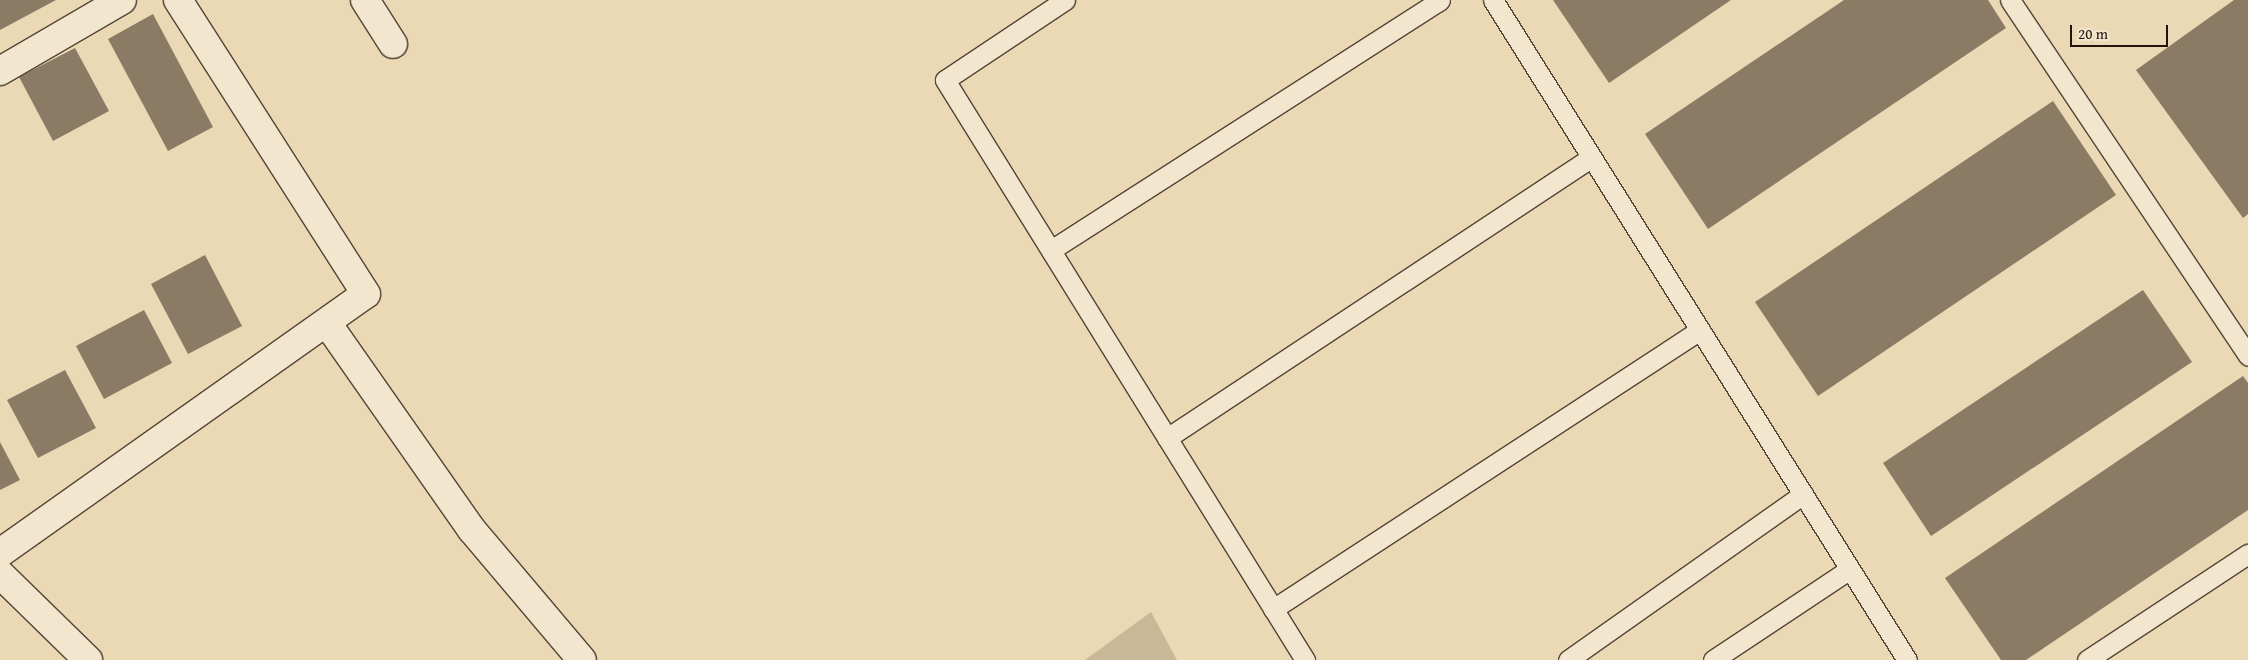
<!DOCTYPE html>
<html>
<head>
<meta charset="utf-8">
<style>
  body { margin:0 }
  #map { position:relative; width:2248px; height:660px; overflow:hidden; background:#ebd9b5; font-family:"Gentium Book Plus",serif }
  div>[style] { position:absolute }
  .green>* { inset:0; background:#c9b898 }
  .building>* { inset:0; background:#8b7a64 }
  .roads { filter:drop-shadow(1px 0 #544537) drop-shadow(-1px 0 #544537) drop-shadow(0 1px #544537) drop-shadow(0 -1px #544537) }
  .lane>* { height:19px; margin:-9.5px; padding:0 9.5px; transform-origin:9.5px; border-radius:9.5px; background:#f2e6cf }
  .street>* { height:28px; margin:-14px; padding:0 14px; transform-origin:14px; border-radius:14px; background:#f2e6cf }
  span { translate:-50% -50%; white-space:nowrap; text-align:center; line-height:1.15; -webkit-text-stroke:4.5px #f2e6cf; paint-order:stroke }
  .scale { position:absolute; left:2070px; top:25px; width:98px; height:22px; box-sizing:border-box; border:2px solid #22140d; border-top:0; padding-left:6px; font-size:15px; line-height:18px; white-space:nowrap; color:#22140d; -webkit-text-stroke:4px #f2e6cf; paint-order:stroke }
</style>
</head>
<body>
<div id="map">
  <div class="green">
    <div style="clip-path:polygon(1151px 612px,1177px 660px,1085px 660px)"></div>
  </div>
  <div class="building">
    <div style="clip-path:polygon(0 0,56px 0,0 30px)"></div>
    <div style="clip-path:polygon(1553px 0,1731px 0,1609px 83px)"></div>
    <div style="clip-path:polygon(1844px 0,1988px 0,2006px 28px,1708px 229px,1645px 134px)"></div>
    <div style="clip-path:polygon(2234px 0,2248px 0,2248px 214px,2243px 218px,2136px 70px)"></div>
    <div style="clip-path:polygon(153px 14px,213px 127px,168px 151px,108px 39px)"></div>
    <div style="clip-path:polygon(75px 48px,109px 111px,53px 141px,19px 77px)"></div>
    <div style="clip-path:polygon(2053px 101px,2116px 195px,1818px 396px,1755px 302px)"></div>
    <div style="clip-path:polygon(205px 255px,242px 326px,188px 354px,151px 284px)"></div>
    <div style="clip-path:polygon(2143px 290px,2192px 362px,1931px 536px,1883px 463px)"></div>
    <div style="clip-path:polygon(144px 310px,172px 363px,104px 399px,76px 346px)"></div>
    <div style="clip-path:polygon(65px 370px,96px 428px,38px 458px,7px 400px)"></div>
    <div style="clip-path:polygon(2243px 376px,2248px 383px,2248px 510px,2026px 660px,2001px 660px,1945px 578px)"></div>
    <div style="clip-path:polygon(0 442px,20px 480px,0 490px)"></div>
  </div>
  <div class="roads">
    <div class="lane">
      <div style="left:1065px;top:0;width:144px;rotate:146.3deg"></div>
      <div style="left:945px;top:80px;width:683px;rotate:58.17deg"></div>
      <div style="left:1493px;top:0;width:779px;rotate:57.9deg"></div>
      <div style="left:2010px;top:0;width:428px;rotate:56.2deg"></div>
      <div style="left:1051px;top:250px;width:462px;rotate:-32.7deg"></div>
      <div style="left:1167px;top:438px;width:509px;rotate:-33.47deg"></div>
      <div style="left:1273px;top:609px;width:510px;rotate:-33.16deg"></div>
      <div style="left:1568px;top:660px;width:288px;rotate:-35.2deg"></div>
      <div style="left:1713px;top:660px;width:164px;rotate:-33.6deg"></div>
      <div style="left:2087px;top:660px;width:193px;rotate:-33.4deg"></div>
    </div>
    <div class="street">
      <div style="left:365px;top:0;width:52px;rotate:57.5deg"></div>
      <div style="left:0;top:71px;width:141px;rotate:-30.2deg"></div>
      <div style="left:327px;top:323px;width:253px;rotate:55deg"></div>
      <div style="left:472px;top:530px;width:170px;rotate:49.8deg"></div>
      <div style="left:0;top:553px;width:448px;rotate:-35.3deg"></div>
      <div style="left:366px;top:294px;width:349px;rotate:-122.6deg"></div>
      <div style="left:0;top:574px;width:123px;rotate:44.3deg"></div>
    </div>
  </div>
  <div class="scale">20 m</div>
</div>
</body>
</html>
